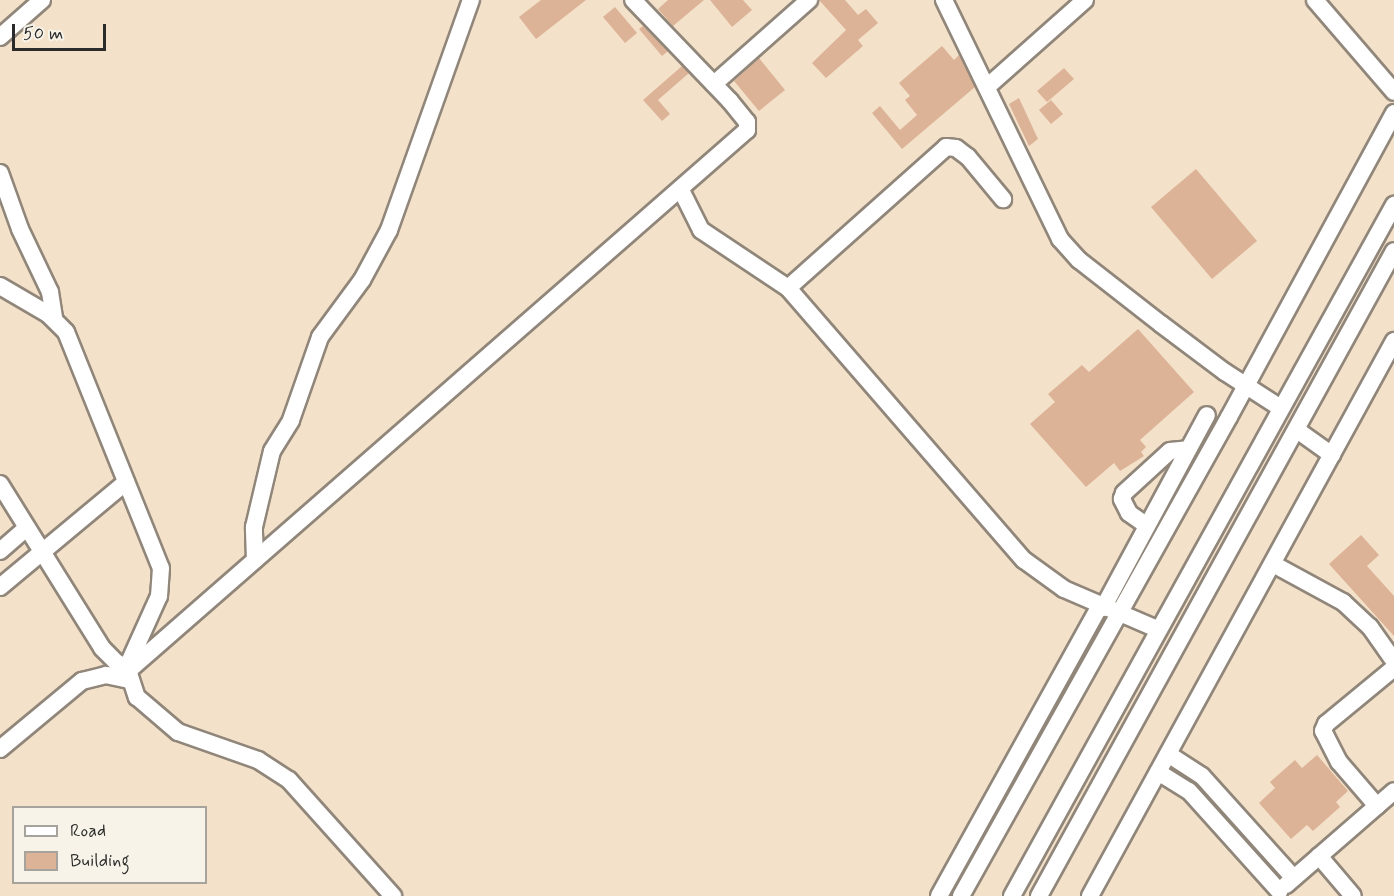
<!DOCTYPE html>
<html>
<head>
<meta charset="utf-8">
<style>
  body { margin:0 }
  #map { position:relative; width:1394px; height:896px; overflow:hidden; background:#f4e1c9; font-family:Mynerve,sans-serif }
  div>[style] { position:absolute }
  .building>* { inset:0; background:#dcb397 }
  .roads { filter:drop-shadow(2px 0 #90867a) drop-shadow(-2px 0 #90867a) drop-shadow(0 2px #90867a) drop-shadow(0 -2px #90867a) }
  .minor>* { height:16px; margin:-8px; padding:0 8px; transform-origin:8px; border-radius:8px; background:#fff }
  span { translate:-50% -50%; white-space:nowrap; text-align:center; line-height:1.15; -webkit-text-stroke:6px #f7f3e8; paint-order:stroke }
  .legend { position:absolute; left:12px; top:806px; width:195px; height:78px; box-sizing:border-box; background:#f7f3e8; border:2px solid #a5a39c; margin:0; padding:8px 10px; list-style:none; font-size:18px; color:#2b2b2b }
  .legend li { display:flex; align-items:center; gap:12px; height:30px }
  .legend b { width:30px; border:2px solid #a5a39c }
  .scale { position:absolute; left:12px; top:24px; width:94px; height:27px; box-sizing:border-box; border:3px solid #2b2b2b; border-top:0; padding-left:8px; font-size:18px; line-height:21px; white-space:nowrap; color:#2b2b2b; -webkit-text-stroke:4px #f7f3e8; paint-order:stroke }
</style>
</head>
<body>
<div id="map">
  <div class="building">
    <div style="clip-path:polygon(541px 0,586px 0,536px 39px,519px 17px)"></div>
    <div style="clip-path:polygon(668px 0,704px 0,673px 26px,658px 9px)"></div>
    <div style="clip-path:polygon(710px 0,743px 0,752px 10px,732px 27px)"></div>
    <div style="clip-path:polygon(819px 0,845px 0,858px 15px,866px 9px,878px 23px,858px 40px,863px 46px,826px 78px,812px 63px,846px 30px)"></div>
    <div style="clip-path:polygon(615px 7px,637px 33px,625px 43px,603px 17px)"></div>
    <div style="clip-path:polygon(643px 26px,668px 51px,662px 56px,639px 29px)"></div>
    <div style="clip-path:polygon(942px 46px,954px 60px,959px 55px,975px 87px,902px 149px,872px 113px,880px 106px,900px 130px,917px 115px,905px 100px,910px 96px,899px 83px)"></div>
    <div style="clip-path:polygon(759px 58px,785px 90px,759px 111px,734px 81px)"></div>
    <div style="clip-path:polygon(682px 66px,689px 73px,658px 100px,670px 114px,662px 121px,643px 100px)"></div>
    <div style="clip-path:polygon(1064px 68px,1074px 79px,1047px 102px,1037px 91px)"></div>
    <div style="clip-path:polygon(1019px 98px,1038px 139px,1029px 146px,1009px 104px)"></div>
    <div style="clip-path:polygon(1051px 100px,1063px 114px,1051px 124px,1039px 110px)"></div>
    <div style="clip-path:polygon(1196px 169px,1257px 241px,1212px 279px,1151px 207px)"></div>
    <div style="clip-path:polygon(1138px 329px,1194px 392px,1140px 440px,1146px 447px,1141px 452px,1144px 456px,1120px 471px,1114px 463px,1086px 487px,1030px 424px,1055px 402px,1048px 394px,1082px 365px,1089px 372px)"></div>
    <div style="clip-path:polygon(1361px 535px,1379px 555px,1367px 566px,1394px 596px,1394px 636px,1329px 564px)"></div>
    <div style="clip-path:polygon(1317px 755px,1348px 791px,1336px 802px,1340px 807px,1313px 831px,1307px 825px,1291px 839px,1259px 803px,1275px 788px,1270px 782px,1295px 760px,1302px 768px)"></div>
  </div>
  <div class="roads">
    <div class="minor">
      <div style="left:944px;top:0;width:266px;rotate:64.1deg"></div>
      <div style="left:1060px;top:239px;width:28px;rotate:48deg"></div>
      <div style="left:1079px;top:260px;width:104px;rotate:38deg"></div>
      <div style="left:1161px;top:324px;width:80px;rotate:36.9deg"></div>
      <div style="left:1225px;top:372px;width:64px;rotate:32.9deg"></div>
      <div style="left:1315px;top:0;width:121px;rotate:49.3deg"></div>
      <div style="left:0;top:37px;width:56px;rotate:-41.4deg"></div>
      <div style="left:714px;top:84px;width:127px;rotate:-41.5deg"></div>
      <div style="left:987px;top:87px;width:131px;rotate:-41.6deg"></div>
      <div style="left:0;top:173px;width:59px;rotate:70.3deg"></div>
      <div style="left:20px;top:229px;width:70px;rotate:64.5deg"></div>
      <div style="left:50px;top:292px;width:26px;rotate:81deg"></div>
      <div style="left:681px;top:190px;width:45px;rotate:63.4deg"></div>
      <div style="left:701px;top:230px;width:105px;rotate:33.7deg"></div>
      <div style="left:788px;top:288px;width:360px;rotate:49.1deg"></div>
      <div style="left:1024px;top:560px;width:49px;rotate:35.9deg"></div>
      <div style="left:1064px;top:589px;width:101px;rotate:23.3deg"></div>
      <div style="left:0;top:286px;width:56px;rotate:30.3deg"></div>
      <div style="left:48px;top:314px;width:25px;rotate:45deg"></div>
      <div style="left:66px;top:332px;width:254px;rotate:68.1deg"></div>
      <div style="left:161px;top:568px;width:28px;rotate:94deg"></div>
      <div style="left:159px;top:596px;width:78px;rotate:114.3deg"></div>
      <div style="left:127px;top:667px;width:32px;rotate:72deg"></div>
      <div style="left:137px;top:697px;width:54px;rotate:40.5deg"></div>
      <div style="left:178px;top:732px;width:85px;rotate:19.3deg"></div>
      <div style="left:258px;top:760px;width:37px;rotate:33deg"></div>
      <div style="left:289px;top:780px;width:156px;rotate:48.1deg"></div>
      <div style="left:788px;top:288px;width:212px;rotate:-41.7deg"></div>
      <div style="left:946px;top:147px;width:10px;rotate:6deg"></div>
      <div style="left:956px;top:148px;width:15px;rotate:37deg"></div>
      <div style="left:968px;top:157px;width:55px;rotate:50.2deg"></div>
      <div style="left:1297px;top:430px;width:43px;rotate:35.5deg"></div>
      <div style="left:0;top:484px;width:193px;rotate:58.1deg"></div>
      <div style="left:102px;top:648px;width:21px;rotate:45deg"></div>
      <div style="left:117px;top:663px;width:11px;rotate:22deg"></div>
      <div style="left:1146px;top:525px;width:21px;rotate:-145deg"></div>
      <div style="left:1129px;top:513px;width:16px;rotate:-117deg"></div>
      <div style="left:1122px;top:499px;width:6px;rotate:-72deg"></div>
      <div style="left:1124px;top:493px;width:62px;rotate:-42.4deg"></div>
      <div style="left:1170px;top:451px;width:18px;rotate:-6deg"></div>
      <div style="left:0;top:551px;width:35px;rotate:-41deg"></div>
      <div style="left:255px;top:560px;width:33px;rotate:-92deg"></div>
      <div style="left:254px;top:527px;width:78px;rotate:-76.7deg"></div>
      <div style="left:272px;top:451px;width:36px;rotate:-58deg"></div>
      <div style="left:291px;top:420px;width:88px;rotate:-70.7deg"></div>
      <div style="left:320px;top:337px;width:71px;rotate:-53.6deg"></div>
      <div style="left:362px;top:280px;width:57px;rotate:-61.6deg"></div>
      <div style="left:389px;top:230px;width:244px;rotate:-70.4deg"></div>
      <div style="left:1273px;top:564px;width:80px;rotate:28.5deg"></div>
      <div style="left:1343px;top:602px;width:37px;rotate:43deg"></div>
      <div style="left:1370px;top:627px;width:42px;rotate:54.8deg"></div>
      <div style="left:0;top:587px;width:164px;rotate:-39.8deg"></div>
      <div style="left:1103px;top:608px;width:219px;rotate:-61.7deg"></div>
      <div style="left:128px;top:671px;width:822px;rotate:-41.15deg"></div>
      <div style="left:747px;top:130px;width:8px;rotate:-90deg"></div>
      <div style="left:747px;top:122px;width:27px;rotate:-129deg"></div>
      <div style="left:730px;top:101px;width:140px;rotate:-133.8deg"></div>
      <div style="left:0;top:749px;width:107px;rotate:-39.7deg"></div>
      <div style="left:82px;top:681px;width:25px;rotate:-14deg"></div>
      <div style="left:106px;top:675px;width:24px;rotate:12deg"></div>
      <div style="left:1168px;top:754px;width:40px;rotate:32.9deg"></div>
      <div style="left:1202px;top:776px;width:137px;rotate:48deg"></div>
      <div style="left:1158px;top:772px;width:36px;rotate:32deg"></div>
      <div style="left:1189px;top:791px;width:135px;rotate:48deg"></div>
      <div style="left:1377px;top:806px;width:58px;rotate:-130.8deg"></div>
      <div style="left:1339px;top:762px;width:35px;rotate:-117deg"></div>
      <div style="left:1323px;top:731px;width:8px;rotate:-67deg"></div>
      <div style="left:1326px;top:724px;width:88px;rotate:-39.5deg"></div>
      <div style="left:1319px;top:856px;width:52px;rotate:49.6deg"></div>
      <div style="left:1286px;top:885px;width:143px;rotate:-41deg"></div>
      <div style="left:939px;top:896px;width:332px;rotate:-61deg"></div>
      <div style="left:961px;top:896px;width:549px;rotate:-60.77deg"></div>
      <div style="left:1229px;top:417px;width:346px;rotate:-61.5deg"></div>
      <div style="left:1012px;top:896px;width:790px;rotate:-61.07deg"></div>
      <div style="left:1039px;top:896px;width:736px;rotate:-61.17deg"></div>
      <div style="left:1090px;top:896px;width:633px;rotate:-61.29deg"></div>
    </div>
  </div>
  <ul class="legend">
  <li><b style="height:8px;background:#fff"></b>Road</li>
  <li><b style="height:16px;background:#dcb397"></b>Building</li>
  </ul>
  <div class="scale">50 m</div>
</div>
</body>
</html>
